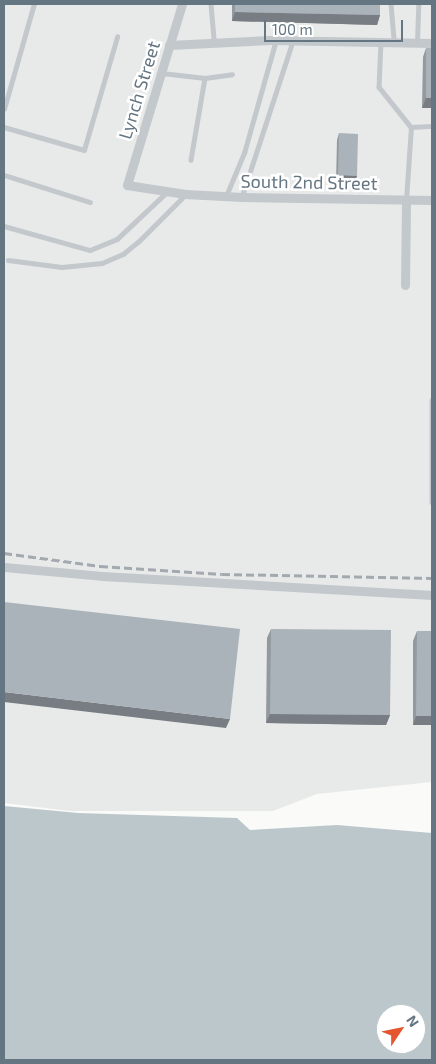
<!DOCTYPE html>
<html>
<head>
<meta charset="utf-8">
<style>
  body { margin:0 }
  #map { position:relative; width:436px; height:1064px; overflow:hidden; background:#fafaf8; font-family:"Exo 2",sans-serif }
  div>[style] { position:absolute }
  .built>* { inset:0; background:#e8e9e9 }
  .water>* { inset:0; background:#bbc7cb }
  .service>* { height:4.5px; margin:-2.25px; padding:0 2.25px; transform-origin:2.25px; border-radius:2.25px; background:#c3c8cc }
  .minor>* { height:9px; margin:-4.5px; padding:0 4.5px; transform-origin:4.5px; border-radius:4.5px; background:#c3c8cc }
  .rail>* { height:2.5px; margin-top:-1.25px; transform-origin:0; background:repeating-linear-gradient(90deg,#a2aab0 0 8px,transparent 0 12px) }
  .wall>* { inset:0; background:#929a9f }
  .shaded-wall>* { inset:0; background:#777d82 }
  .building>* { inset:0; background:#aab3b9 }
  span { translate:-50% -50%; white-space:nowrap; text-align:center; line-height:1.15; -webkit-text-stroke:5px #fff; paint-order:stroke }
  .street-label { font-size:18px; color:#657683 }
  .frame { position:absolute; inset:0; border:5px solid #657683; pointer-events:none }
  .north { position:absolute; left:376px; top:1004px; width:50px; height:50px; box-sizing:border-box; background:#fff; border:1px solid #c1c8cd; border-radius:50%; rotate:56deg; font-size:14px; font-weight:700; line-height:20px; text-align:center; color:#657683 }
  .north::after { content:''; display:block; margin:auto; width:18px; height:22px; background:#e4572e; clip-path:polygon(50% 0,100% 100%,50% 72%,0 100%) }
  .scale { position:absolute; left:264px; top:20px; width:139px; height:22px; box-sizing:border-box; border:2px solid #657683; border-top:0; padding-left:6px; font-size:15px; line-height:18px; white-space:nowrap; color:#657683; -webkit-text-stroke:4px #fff; paint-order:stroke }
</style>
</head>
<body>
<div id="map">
  <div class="built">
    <div style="clip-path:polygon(4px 4px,432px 4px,432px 782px,317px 794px,273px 811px,70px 811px,4px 803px)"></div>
  </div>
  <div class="water">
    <div style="clip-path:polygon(evenodd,4px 806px,78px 813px,237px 818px,250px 830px,337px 825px,432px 833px,432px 1060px,4px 1060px,4px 806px,386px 1014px,416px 1014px,416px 1044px,386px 1044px,386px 1014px)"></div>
  </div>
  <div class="service">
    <div style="left:211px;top:4px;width:38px;rotate:85deg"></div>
    <div style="left:391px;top:4px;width:38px;rotate:85deg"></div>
    <div style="left:381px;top:42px;width:45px;rotate:92.5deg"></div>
    <div style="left:379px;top:87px;width:51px;rotate:51.3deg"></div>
    <div style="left:411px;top:127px;width:21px;rotate:-3deg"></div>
    <div style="left:417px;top:42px;width:38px;rotate:-88deg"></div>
    <div style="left:162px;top:73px;width:43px;rotate:6.6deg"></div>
    <div style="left:205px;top:78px;width:83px;rotate:99.7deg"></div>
    <div style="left:205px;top:78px;width:27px;rotate:-8deg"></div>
    <div style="left:4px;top:109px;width:109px;rotate:-74.1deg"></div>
    <div style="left:4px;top:127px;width:83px;rotate:16deg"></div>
    <div style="left:84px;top:150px;width:118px;rotate:-73.7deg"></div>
    <div style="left:4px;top:175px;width:90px;rotate:17.4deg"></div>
    <div style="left:226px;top:196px;width:47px;rotate:-67.3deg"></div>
    <div style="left:244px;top:153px;width:117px;rotate:-74.2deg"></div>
    <div style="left:242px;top:196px;width:164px;rotate:-71.9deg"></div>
    <div style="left:406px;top:200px;width:73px;rotate:-86.1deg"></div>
    <div style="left:4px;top:226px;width:89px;rotate:15.6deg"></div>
    <div style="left:90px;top:250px;width:29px;rotate:-22deg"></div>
    <div style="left:117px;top:239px;width:70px;rotate:-43.3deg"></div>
    <div style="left:8px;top:260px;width:54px;rotate:7.4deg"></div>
    <div style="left:62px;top:267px;width:40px;rotate:-5.7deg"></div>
    <div style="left:102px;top:263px;width:23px;rotate:-23deg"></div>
    <div style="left:123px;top:254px;width:19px;rotate:-39deg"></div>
    <div style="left:138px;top:242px;width:66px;rotate:-45deg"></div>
    <div style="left:432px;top:400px;width:102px;rotate:90deg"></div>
  </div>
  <div class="minor">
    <div style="left:182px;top:4px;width:189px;rotate:106.9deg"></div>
    <div style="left:127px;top:185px;width:59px;rotate:8.8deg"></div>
    <div style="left:185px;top:194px;width:57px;rotate:3deg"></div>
    <div style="left:242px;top:197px;width:190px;rotate:0.9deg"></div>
    <div style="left:169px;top:45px;width:101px;rotate:-2.8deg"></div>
    <div style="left:270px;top:40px;width:162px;rotate:1.1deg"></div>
    <div style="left:405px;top:285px;width:85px;rotate:-89.3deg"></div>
    <div style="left:4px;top:567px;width:98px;rotate:5.2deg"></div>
    <div style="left:102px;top:576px;width:331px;rotate:3.3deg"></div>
  </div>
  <div class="rail">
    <div style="left:4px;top:553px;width:97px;rotate:7.7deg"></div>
    <div style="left:100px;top:566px;width:122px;rotate:3.8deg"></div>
    <div style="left:222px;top:574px;width:210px;rotate:1.1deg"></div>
  </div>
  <div class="wall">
    <div style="clip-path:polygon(232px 4px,380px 4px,380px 15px,377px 25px,232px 21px)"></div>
    <div style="clip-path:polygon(426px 48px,432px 48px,432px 108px,422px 108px,423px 57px)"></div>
    <div style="clip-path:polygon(339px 133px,357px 176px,354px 183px,336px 182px,337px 140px)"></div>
    <div style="clip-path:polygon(271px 629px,390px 715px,386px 725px,266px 723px,267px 638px)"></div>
    <div style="clip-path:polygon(417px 631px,432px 631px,432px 725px,413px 725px,413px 641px)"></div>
  </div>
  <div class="shaded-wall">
    <div style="clip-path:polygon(235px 12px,380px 15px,377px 25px,232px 21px)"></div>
    <div style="clip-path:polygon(426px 98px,432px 98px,432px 108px,422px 108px)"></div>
    <div style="clip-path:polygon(338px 175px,357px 176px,354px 183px,336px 182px)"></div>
    <div style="clip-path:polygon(4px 692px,230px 719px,226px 728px,4px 702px)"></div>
    <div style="clip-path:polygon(270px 714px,390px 715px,386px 725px,266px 723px)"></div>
    <div style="clip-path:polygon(416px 716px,432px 716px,432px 725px,413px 725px)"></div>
  </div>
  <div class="building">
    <div style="clip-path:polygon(235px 4px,380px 4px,380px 15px,235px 12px)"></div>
    <div style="clip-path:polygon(426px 48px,432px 48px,432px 98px,426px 98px)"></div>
    <div style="clip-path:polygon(339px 133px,358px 134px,357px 176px,338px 175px)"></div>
    <div style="clip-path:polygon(4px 602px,240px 629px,230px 719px,4px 692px)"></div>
    <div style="clip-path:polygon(271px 629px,391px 630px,390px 715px,270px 714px)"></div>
    <div style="clip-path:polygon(417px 631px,432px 631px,432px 716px,416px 716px)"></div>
  </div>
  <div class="street-label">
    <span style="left:139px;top:90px;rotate:-73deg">Lynch Street</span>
    <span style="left:309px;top:182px;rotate:1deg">South 2nd Street</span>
  </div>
  <div class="frame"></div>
  <div class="north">N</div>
  <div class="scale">100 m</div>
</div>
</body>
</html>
